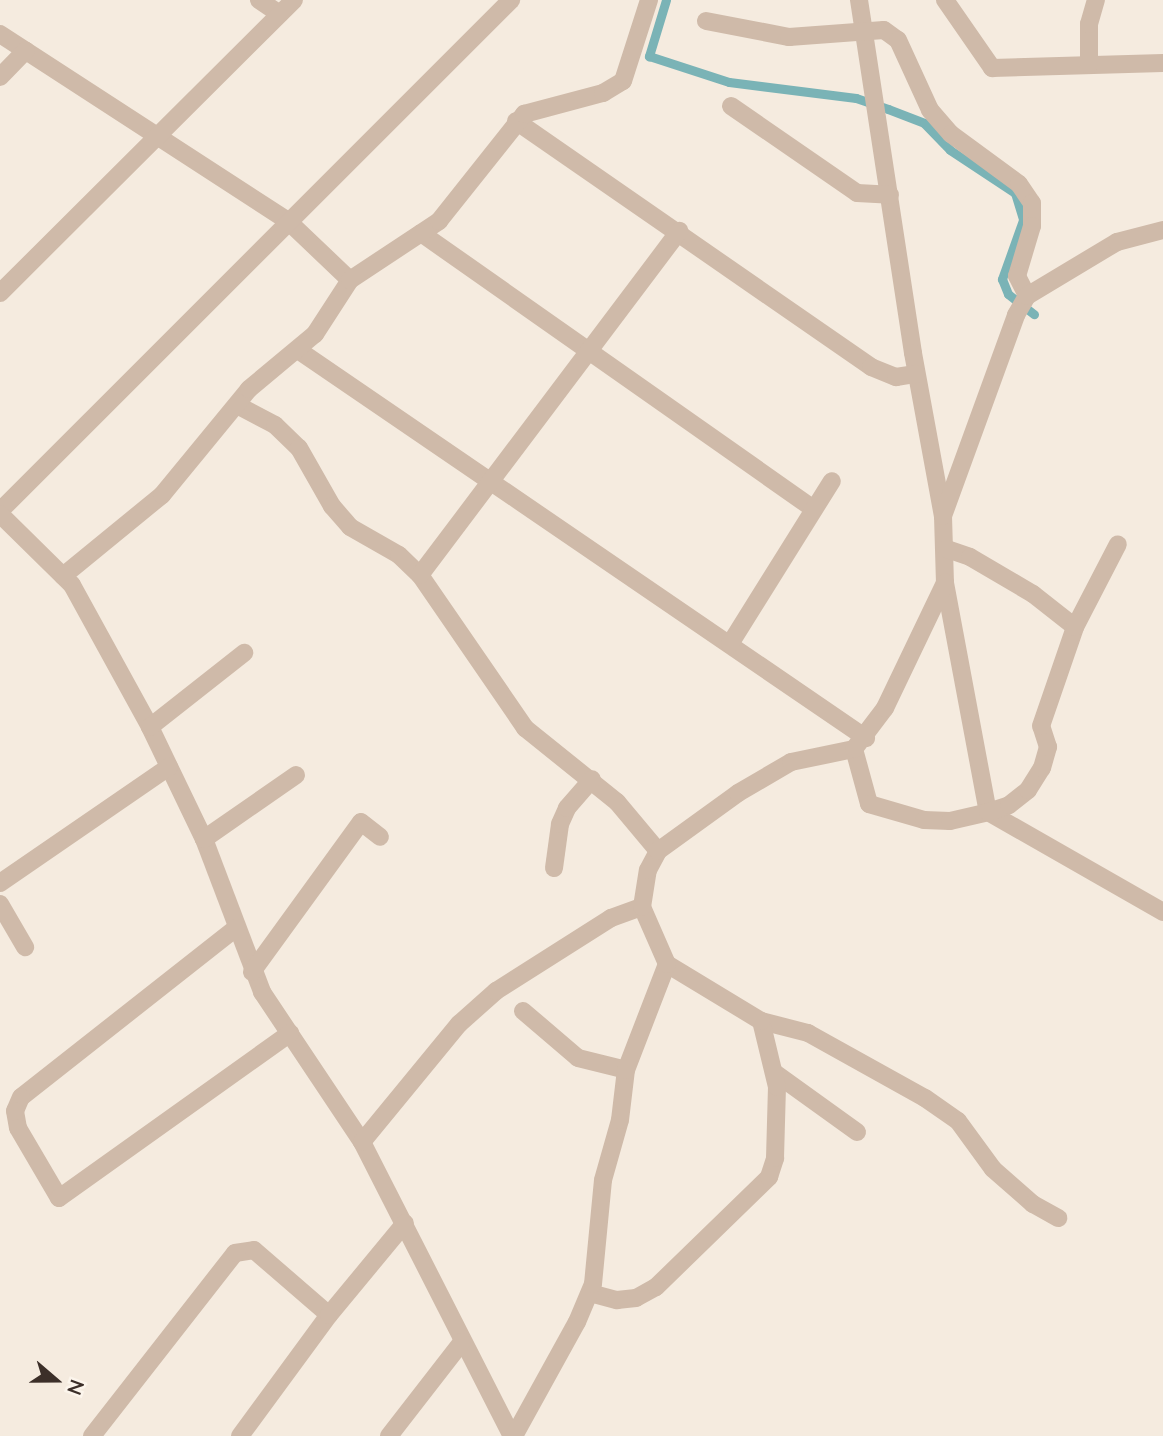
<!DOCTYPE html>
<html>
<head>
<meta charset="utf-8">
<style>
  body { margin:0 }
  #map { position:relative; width:1163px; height:1436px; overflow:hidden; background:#f5ebdf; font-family:Lato,sans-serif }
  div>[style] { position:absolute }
  .stream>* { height:9px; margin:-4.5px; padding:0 4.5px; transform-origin:4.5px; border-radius:4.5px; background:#7ab3b6 }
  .street>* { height:18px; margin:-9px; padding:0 9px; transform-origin:9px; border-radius:9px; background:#cfbaa9 }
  span { translate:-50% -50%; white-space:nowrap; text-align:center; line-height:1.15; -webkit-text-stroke:6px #fcf5ec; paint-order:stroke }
  .north { position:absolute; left:21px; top:1345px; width:70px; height:70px; -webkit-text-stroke:5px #fcf5ec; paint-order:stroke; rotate:110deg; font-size:19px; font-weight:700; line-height:28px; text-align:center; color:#3c2f29 }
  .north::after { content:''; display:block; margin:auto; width:24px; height:32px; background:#3c2f29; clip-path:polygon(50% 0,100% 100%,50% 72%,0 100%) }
</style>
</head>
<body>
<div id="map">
  <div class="stream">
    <div style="left:666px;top:0;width:59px;rotate:106.9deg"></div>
    <div style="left:649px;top:56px;width:84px;rotate:18deg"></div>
    <div style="left:729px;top:82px;width:128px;rotate:7.2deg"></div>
    <div style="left:856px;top:98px;width:34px;rotate:19deg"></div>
    <div style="left:888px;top:109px;width:39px;rotate:21deg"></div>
    <div style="left:924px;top:123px;width:37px;rotate:46deg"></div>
    <div style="left:950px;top:150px;width:78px;rotate:33.5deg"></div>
    <div style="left:1015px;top:193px;width:28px;rotate:73deg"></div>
    <div style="left:1023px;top:220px;width:63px;rotate:109.6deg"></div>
    <div style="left:1002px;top:279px;width:16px;rotate:68deg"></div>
    <div style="left:1008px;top:294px;width:33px;rotate:38deg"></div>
  </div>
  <div class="street">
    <div style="left:259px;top:0;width:25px;rotate:34deg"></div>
    <div style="left:859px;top:0;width:357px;rotate:81.3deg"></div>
    <div style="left:913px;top:353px;width:166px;rotate:79.6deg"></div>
    <div style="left:943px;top:516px;width:67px;rotate:88.3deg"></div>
    <div style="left:945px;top:583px;width:233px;rotate:79.4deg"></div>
    <div style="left:988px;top:812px;width:202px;rotate:29.7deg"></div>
    <div style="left:945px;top:0;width:83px;rotate:55.3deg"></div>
    <div style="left:992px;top:68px;width:171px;rotate:-1.7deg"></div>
    <div style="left:706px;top:21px;width:85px;rotate:10.9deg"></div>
    <div style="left:789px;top:37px;width:95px;rotate:-4.2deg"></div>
    <div style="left:884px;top:30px;width:17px;rotate:36deg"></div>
    <div style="left:898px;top:40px;width:77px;rotate:65.4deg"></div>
    <div style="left:930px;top:110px;width:32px;rotate:49deg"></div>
    <div style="left:951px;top:134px;width:84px;rotate:36.3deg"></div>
    <div style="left:1019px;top:184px;width:23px;rotate:56deg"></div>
    <div style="left:1032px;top:203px;width:23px;rotate:90deg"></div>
    <div style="left:1032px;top:226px;width:52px;rotate:106.7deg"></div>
    <div style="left:1017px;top:276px;width:22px;rotate:63deg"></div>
    <div style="left:0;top:34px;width:345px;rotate:33deg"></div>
    <div style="left:289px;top:222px;width:84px;rotate:43.6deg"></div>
    <div style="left:1089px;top:65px;width:41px;rotate:-90deg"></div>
    <div style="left:1089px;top:24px;width:25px;rotate:-74deg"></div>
    <div style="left:0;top:77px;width:37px;rotate:-46deg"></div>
    <div style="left:731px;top:106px;width:153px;rotate:34.6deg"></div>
    <div style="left:857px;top:193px;width:33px;rotate:3deg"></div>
    <div style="left:516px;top:121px;width:432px;rotate:34.7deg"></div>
    <div style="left:871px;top:367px;width:27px;rotate:22deg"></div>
    <div style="left:896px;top:377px;width:20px;rotate:-9deg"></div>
    <div style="left:421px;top:233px;width:480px;rotate:35.1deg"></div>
    <div style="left:0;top:293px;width:415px;rotate:-44.9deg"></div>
    <div style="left:298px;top:350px;width:688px;rotate:34.34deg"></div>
    <div style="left:237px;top:405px;width:43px;rotate:27.8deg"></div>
    <div style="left:275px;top:425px;width:33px;rotate:44deg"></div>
    <div style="left:299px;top:448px;width:67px;rotate:60.4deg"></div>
    <div style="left:332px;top:506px;width:28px;rotate:49deg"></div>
    <div style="left:350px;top:527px;width:56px;rotate:29.7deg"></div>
    <div style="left:399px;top:555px;width:29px;rotate:44deg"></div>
    <div style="left:420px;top:575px;width:186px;rotate:55.5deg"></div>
    <div style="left:525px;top:728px;width:118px;rotate:38.8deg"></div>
    <div style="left:617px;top:802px;width:64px;rotate:50.1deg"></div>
    <div style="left:0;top:511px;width:723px;rotate:-45deg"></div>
    <div style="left:0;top:514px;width:101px;rotate:44.6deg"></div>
    <div style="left:72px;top:585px;width:162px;rotate:61.2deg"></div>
    <div style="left:150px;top:727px;width:124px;rotate:64.3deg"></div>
    <div style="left:204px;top:839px;width:164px;rotate:69.2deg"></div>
    <div style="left:262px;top:992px;width:180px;rotate:56.3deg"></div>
    <div style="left:362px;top:1142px;width:330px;rotate:63deg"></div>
    <div style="left:943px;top:516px;width:214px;rotate:-70deg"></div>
    <div style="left:1016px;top:315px;width:22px;rotate:-60deg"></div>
    <div style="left:1027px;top:296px;width:105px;rotate:-31deg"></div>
    <div style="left:1117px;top:242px;width:48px;rotate:-14.6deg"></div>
    <div style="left:947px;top:549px;width:24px;rotate:19deg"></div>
    <div style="left:970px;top:557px;width:73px;rotate:30.4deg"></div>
    <div style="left:1033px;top:594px;width:53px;rotate:38.2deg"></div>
    <div style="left:420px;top:575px;width:431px;rotate:-53deg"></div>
    <div style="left:63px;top:576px;width:128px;rotate:-39.3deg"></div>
    <div style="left:162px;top:495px;width:137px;rotate:-50.6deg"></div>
    <div style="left:249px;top:389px;width:86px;rotate:-39.8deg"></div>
    <div style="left:315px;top:334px;width:64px;rotate:-57.1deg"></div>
    <div style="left:350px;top:280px;width:107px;rotate:-33.5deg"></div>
    <div style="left:439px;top:221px;width:137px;rotate:-51.5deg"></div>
    <div style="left:524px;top:114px;width:82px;rotate:-14.9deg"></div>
    <div style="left:603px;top:93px;width:23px;rotate:-31deg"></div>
    <div style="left:623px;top:81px;width:85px;rotate:-72.2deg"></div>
    <div style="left:730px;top:644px;width:192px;rotate:-58deg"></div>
    <div style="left:150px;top:727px;width:120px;rotate:-38.2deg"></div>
    <div style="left:854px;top:749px;width:57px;rotate:74.7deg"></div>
    <div style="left:869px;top:804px;width:57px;rotate:16.2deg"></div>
    <div style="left:924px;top:820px;width:26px;rotate:2deg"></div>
    <div style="left:950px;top:821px;width:39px;rotate:-13deg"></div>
    <div style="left:988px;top:812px;width:22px;rotate:-18deg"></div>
    <div style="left:1009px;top:805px;width:24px;rotate:-38deg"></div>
    <div style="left:1028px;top:790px;width:26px;rotate:-58deg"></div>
    <div style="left:1042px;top:768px;width:22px;rotate:-74deg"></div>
    <div style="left:1048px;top:747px;width:22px;rotate:-108deg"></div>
    <div style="left:1041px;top:726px;width:105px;rotate:-71deg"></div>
    <div style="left:1075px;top:627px;width:93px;rotate:-62.6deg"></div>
    <div style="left:204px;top:839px;width:112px;rotate:-34.8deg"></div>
    <div style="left:554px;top:868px;width:44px;rotate:-82.2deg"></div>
    <div style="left:560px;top:824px;width:17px;rotate:-66deg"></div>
    <div style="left:567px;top:808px;width:38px;rotate:-49deg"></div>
    <div style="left:0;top:883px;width:205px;rotate:-34.5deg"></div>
    <div style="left:0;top:904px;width:50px;rotate:59.8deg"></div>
    <div style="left:236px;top:928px;width:273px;rotate:141.8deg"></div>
    <div style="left:21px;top:1097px;width:15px;rotate:113deg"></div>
    <div style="left:15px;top:1111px;width:17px;rotate:80deg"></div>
    <div style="left:18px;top:1128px;width:81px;rotate:59.6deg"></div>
    <div style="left:59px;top:1198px;width:284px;rotate:-35.5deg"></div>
    <div style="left:252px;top:972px;width:185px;rotate:-54deg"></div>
    <div style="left:361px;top:822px;width:24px;rotate:38deg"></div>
    <div style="left:523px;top:1011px;width:72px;rotate:40.5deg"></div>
    <div style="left:578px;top:1058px;width:49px;rotate:14deg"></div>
    <div style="left:761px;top:1021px;width:49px;rotate:14.3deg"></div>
    <div style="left:808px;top:1033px;width:134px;rotate:29.1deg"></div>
    <div style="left:925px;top:1098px;width:40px;rotate:34.9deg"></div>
    <div style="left:958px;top:1121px;width:59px;rotate:53.9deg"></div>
    <div style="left:993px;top:1169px;width:53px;rotate:41.2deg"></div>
    <div style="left:1033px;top:1204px;width:29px;rotate:29deg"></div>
    <div style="left:775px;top:1073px;width:101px;rotate:35.7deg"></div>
    <div style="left:362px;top:1142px;width:153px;rotate:-50.6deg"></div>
    <div style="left:459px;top:1024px;width:50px;rotate:-41.7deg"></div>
    <div style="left:496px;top:991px;width:136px;rotate:-32.4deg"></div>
    <div style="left:611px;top:918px;width:33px;rotate:-20deg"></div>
    <div style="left:590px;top:1293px;width:28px;rotate:15deg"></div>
    <div style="left:617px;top:1300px;width:19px;rotate:-6deg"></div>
    <div style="left:636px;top:1298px;width:23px;rotate:-29deg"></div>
    <div style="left:656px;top:1287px;width:158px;rotate:-44.2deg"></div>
    <div style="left:769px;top:1177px;width:20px;rotate:-72deg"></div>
    <div style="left:775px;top:1158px;width:71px;rotate:-88.4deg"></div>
    <div style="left:777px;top:1087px;width:68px;rotate:-103.6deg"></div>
    <div style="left:761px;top:1021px;width:110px;rotate:-148.8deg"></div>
    <div style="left:92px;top:1436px;width:232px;rotate:-52deg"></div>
    <div style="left:235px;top:1253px;width:19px;rotate:-9deg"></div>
    <div style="left:254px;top:1250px;width:99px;rotate:40.9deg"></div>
    <div style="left:240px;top:1436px;width:150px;rotate:-53.7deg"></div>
    <div style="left:329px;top:1315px;width:119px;rotate:-50.4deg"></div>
    <div style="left:389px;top:1436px;width:119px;rotate:-52.2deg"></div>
    <div style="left:514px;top:1436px;width:130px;rotate:-61.1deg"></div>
    <div style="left:577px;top:1322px;width:41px;rotate:-67.2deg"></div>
    <div style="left:593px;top:1284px;width:104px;rotate:-84.5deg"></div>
    <div style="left:603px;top:1180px;width:62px;rotate:-74.2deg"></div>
    <div style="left:620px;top:1120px;width:50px;rotate:-83.2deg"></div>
    <div style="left:626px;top:1070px;width:114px;rotate:-68.9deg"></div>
    <div style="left:667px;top:964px;width:62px;rotate:-113.7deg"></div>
    <div style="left:642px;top:907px;width:37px;rotate:-81deg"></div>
    <div style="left:648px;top:870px;width:21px;rotate:-62deg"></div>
    <div style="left:658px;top:851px;width:99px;rotate:-35.9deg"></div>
    <div style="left:738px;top:793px;width:61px;rotate:-30.3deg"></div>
    <div style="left:791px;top:762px;width:64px;rotate:-11.7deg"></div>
    <div style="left:854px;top:749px;width:51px;rotate:-52.9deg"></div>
    <div style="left:885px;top:708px;width:139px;rotate:-64.4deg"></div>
  </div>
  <div class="north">N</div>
</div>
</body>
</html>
